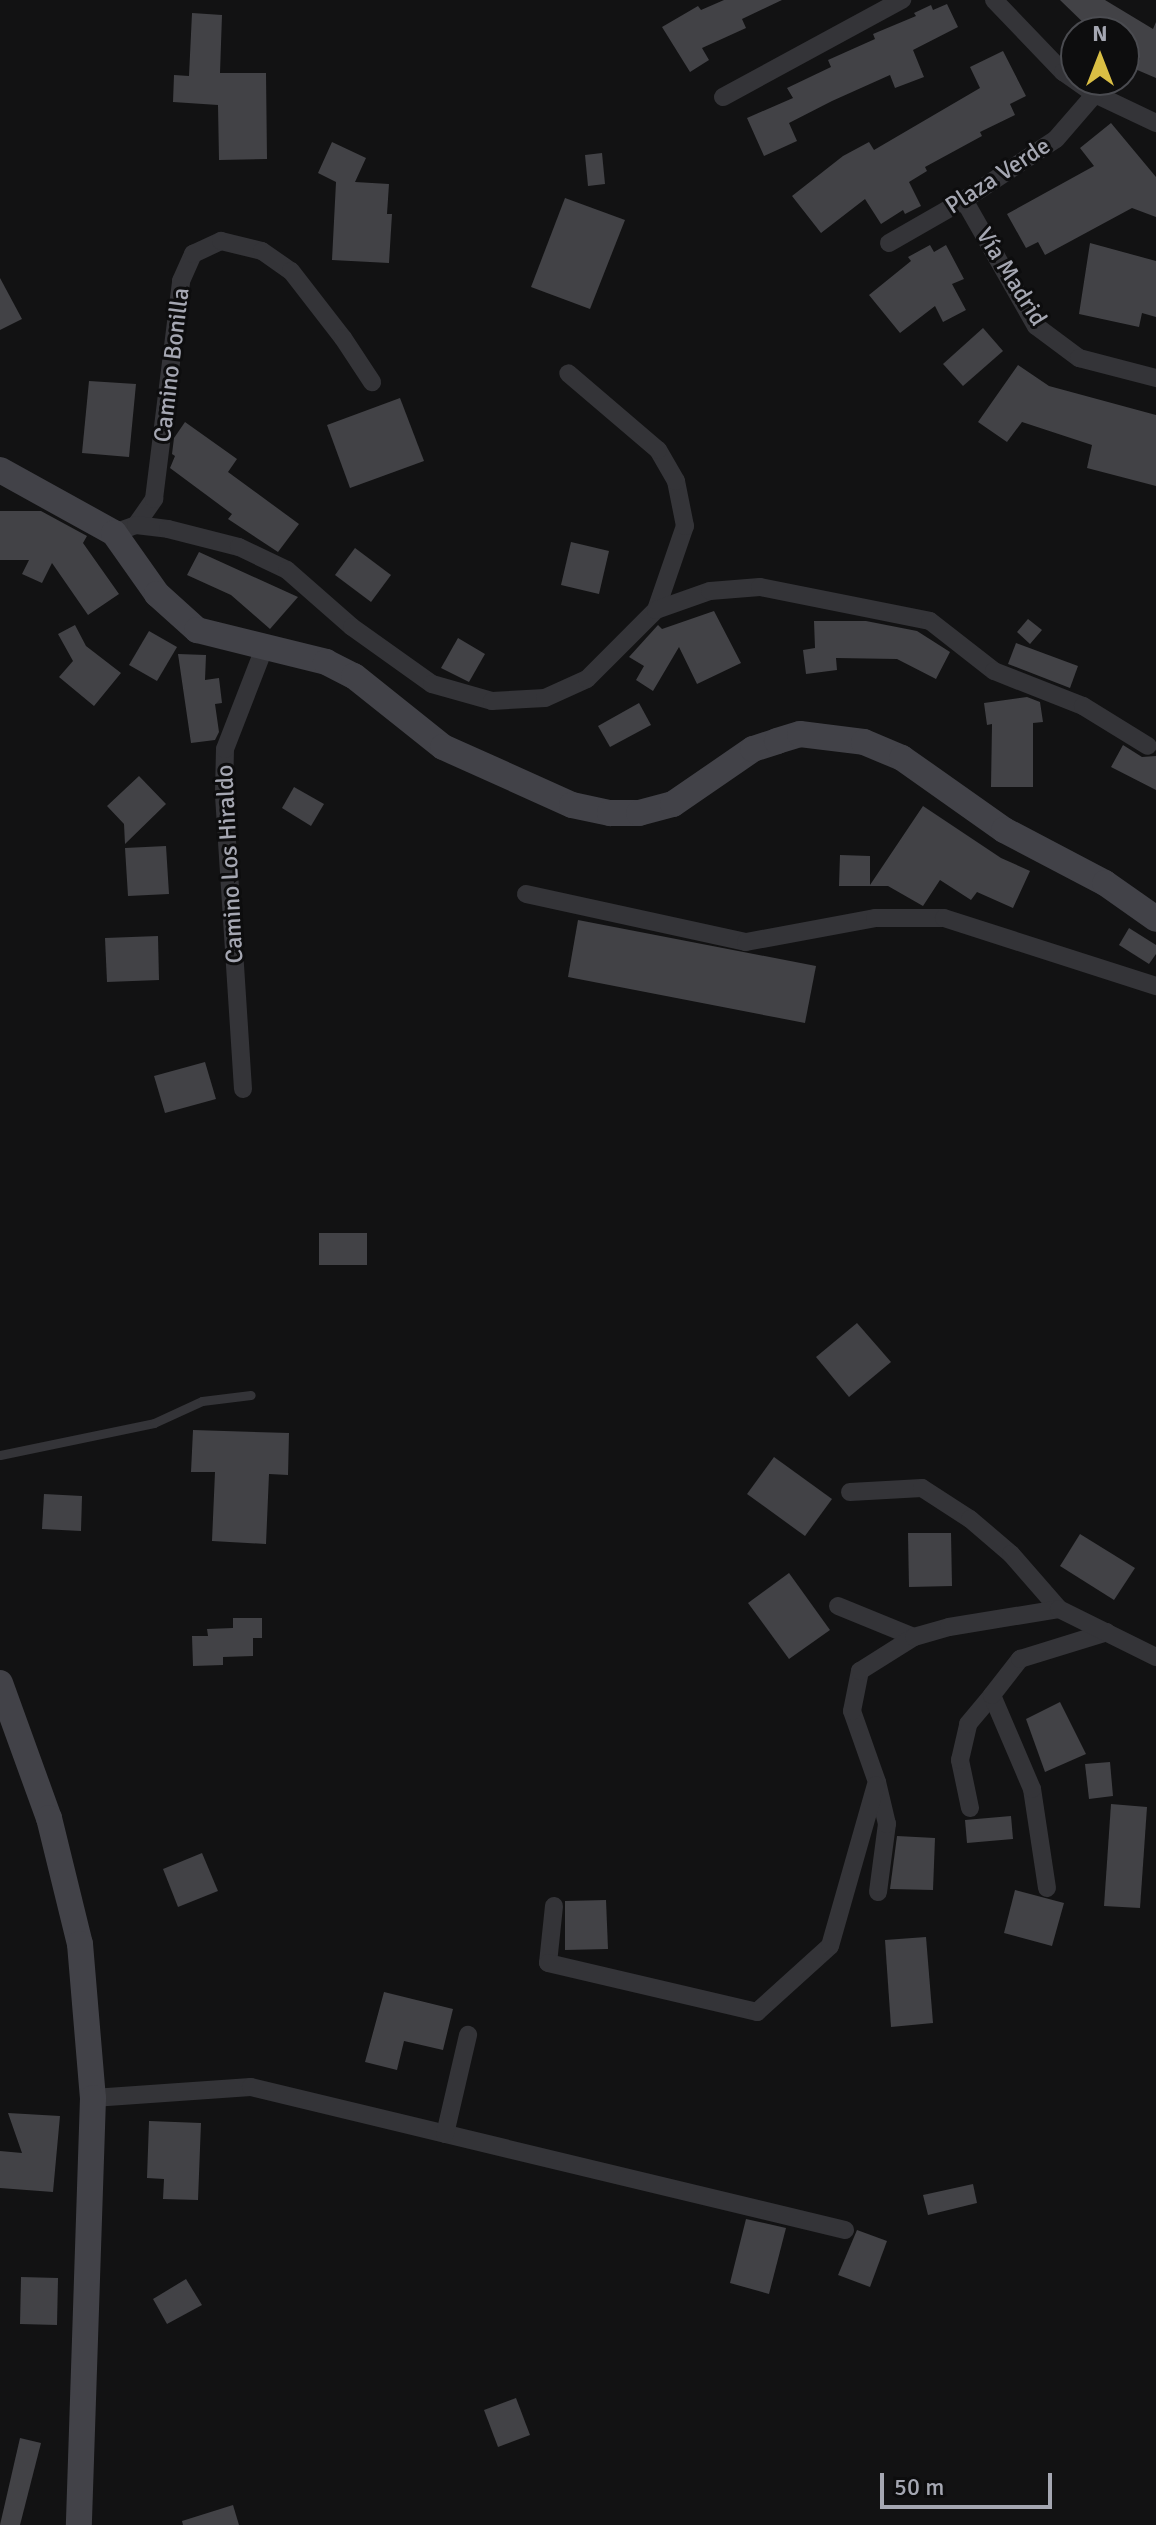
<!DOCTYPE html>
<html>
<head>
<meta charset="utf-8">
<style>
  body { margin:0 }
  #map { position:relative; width:1156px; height:2525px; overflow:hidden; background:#121213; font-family:Signika,sans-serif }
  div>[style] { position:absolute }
  .building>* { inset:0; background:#424246 }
  .lane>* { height:9px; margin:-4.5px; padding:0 4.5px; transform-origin:4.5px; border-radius:4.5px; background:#343438 }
  .street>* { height:18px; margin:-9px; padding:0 9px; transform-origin:9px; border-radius:9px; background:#343438 }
  .secondary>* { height:26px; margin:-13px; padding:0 13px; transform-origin:13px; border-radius:13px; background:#424248 }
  span { translate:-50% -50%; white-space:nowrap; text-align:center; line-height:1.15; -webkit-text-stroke:6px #0d0d0e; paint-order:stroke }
  .street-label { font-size:24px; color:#a5a7b2 }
  .north { position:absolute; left:1060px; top:16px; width:80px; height:80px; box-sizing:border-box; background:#0d0d0e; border:2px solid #4a4b50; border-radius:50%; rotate:0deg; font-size:22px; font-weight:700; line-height:32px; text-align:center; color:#a5a7b2 }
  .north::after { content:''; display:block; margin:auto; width:28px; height:36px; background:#d9be44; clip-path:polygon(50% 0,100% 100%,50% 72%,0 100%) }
  .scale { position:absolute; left:880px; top:2473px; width:172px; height:36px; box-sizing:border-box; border:4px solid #a5a7b2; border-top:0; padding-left:10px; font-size:24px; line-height:28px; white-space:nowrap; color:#a5a7b2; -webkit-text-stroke:6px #0d0d0e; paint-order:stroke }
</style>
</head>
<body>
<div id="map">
  <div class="building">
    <div style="clip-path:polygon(724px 0,782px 0,742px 19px,746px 28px,702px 48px,709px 60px,690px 72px,662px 27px,698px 6px,701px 10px)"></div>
    <div style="clip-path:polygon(1060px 0,1105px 0,1153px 29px,1156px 22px,1156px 78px,1135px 69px,1140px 58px,1124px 49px,1124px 32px,1093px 32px)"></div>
    <div style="clip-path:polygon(947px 4px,958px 27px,913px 50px,924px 77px,895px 88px,890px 75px,832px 101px,789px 123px,797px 141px,764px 156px,747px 118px,793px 98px,787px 88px,831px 67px,828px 60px,875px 39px,873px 34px,916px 16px,914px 13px,931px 5px,933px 10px)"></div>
    <div style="clip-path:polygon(192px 13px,222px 15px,220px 73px,266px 73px,267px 159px,219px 160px,218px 105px,173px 102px,174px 75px,189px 76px)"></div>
    <div style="clip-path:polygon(1003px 51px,1026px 96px,1010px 104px,1015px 115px,980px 132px,982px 136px,925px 167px,927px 171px,909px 182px,921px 206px,905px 214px,903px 210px,881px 224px,865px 199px,821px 233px,792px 196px,843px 156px,869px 142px,874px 150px,980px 88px,970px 67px)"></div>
    <div style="clip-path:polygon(1111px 123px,1156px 177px,1156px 217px,1132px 208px,1045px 255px,1038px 242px,1026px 248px,1007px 214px,1094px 166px,1080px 148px)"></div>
    <div style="clip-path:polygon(332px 142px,366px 158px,355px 182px,389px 184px,387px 214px,392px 214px,389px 263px,332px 260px,336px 182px,318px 173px)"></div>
    <div style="clip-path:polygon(602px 153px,605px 184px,588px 186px,585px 155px)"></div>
    <div style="clip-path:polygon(565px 198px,625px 220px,590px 309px,531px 287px)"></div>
    <div style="clip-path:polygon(1090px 243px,1156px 261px,1156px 317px,1142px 313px,1139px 327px,1079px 314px)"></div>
    <div style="clip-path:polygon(930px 245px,934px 252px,946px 245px,964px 279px,952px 284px,966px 310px,943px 322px,935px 306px,900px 333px,869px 295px,911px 261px,908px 257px)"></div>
    <div style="clip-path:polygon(0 278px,22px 319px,0 330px)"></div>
    <div style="clip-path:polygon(983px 328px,1003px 351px,963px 386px,943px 364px)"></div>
    <div style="clip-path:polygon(1018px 365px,1049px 386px,1156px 415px,1156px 486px,1087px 468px,1092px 445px,1022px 422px,1007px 442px,978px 422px)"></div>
    <div style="clip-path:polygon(89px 381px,136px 384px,129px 457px,82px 453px)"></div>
    <div style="clip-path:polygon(400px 398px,424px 461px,350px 488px,327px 425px)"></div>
    <div style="clip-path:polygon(185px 422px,237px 459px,228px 472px,299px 524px,278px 552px,228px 519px,232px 514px,170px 468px,175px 456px,172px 454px,174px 438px)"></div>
    <div style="clip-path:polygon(0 511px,41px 511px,87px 536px,83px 543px,119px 594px,88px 615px,52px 563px,42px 583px,22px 574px,29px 560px,0 560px)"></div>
    <div style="clip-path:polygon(571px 542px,609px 551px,599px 594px,561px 585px)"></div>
    <div style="clip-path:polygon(355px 548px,391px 575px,371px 602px,335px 575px)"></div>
    <div style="clip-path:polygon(199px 552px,298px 597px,270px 629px,231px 595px,187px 575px)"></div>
    <div style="clip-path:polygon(714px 611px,741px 663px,697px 684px,679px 647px,653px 691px,636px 680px,644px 666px,629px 657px,658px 625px,662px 629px)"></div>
    <div style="clip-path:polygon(1028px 619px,1042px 630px,1030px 644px,1017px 632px)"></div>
    <div style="clip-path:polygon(814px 621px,866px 621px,917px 631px,950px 652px,936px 679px,897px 659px,836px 658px,837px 670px,806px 674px,803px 650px,815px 648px)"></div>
    <div style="clip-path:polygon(75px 625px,86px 646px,121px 673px,94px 706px,59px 677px,73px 661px,58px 634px)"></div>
    <div style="clip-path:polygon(149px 631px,177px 647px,157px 681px,129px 665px)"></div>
    <div style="clip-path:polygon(458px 638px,485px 654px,469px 682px,441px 668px)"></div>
    <div style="clip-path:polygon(1016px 643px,1078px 666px,1070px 688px,1008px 664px)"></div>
    <div style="clip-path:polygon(178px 654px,206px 655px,205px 680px,219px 678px,222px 703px,215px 704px,219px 732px,215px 740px,191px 743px)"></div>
    <div style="clip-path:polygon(1027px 697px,1040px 702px,1043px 722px,1033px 723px,1033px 787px,991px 787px,992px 724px,987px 725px,984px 703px)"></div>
    <div style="clip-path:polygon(639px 703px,651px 725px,610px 747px,598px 726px)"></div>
    <div style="clip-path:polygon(1123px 745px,1142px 757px,1156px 756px,1156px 790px,1111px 767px)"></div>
    <div style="clip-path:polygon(139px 776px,166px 804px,125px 844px,124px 824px,107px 806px)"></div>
    <div style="clip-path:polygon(294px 787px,324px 804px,311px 826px,282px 808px)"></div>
    <div style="clip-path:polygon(923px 806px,1001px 858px,1030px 871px,1013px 908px,977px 892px,971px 900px,940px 880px,923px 906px,888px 886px,839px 886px,840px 855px,870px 856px,870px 885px)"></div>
    <div style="clip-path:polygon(166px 846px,169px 894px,128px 896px,125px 848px)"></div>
    <div style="clip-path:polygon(578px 920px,816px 966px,805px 1023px,568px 977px)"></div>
    <div style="clip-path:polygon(1129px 928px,1156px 945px,1156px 954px,1149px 964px,1119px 945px)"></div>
    <div style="clip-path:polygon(158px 936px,159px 980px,107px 982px,105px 938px)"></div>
    <div style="clip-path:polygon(205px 1062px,216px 1099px,165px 1113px,154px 1076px)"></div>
    <div style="clip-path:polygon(319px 1233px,367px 1233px,367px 1265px,319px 1265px)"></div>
    <div style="clip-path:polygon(857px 1323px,891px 1362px,849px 1397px,816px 1357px)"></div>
    <div style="clip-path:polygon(193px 1430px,289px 1433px,288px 1475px,269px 1474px,266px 1544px,212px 1541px,215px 1472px,191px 1472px)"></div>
    <div style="clip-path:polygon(774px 1457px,832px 1499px,805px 1536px,747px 1494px)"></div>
    <div style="clip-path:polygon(44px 1494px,82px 1496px,81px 1531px,42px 1529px)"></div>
    <div style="clip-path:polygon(908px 1533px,951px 1533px,952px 1586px,909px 1587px)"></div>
    <div style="clip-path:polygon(1080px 1534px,1135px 1568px,1114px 1600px,1060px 1566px)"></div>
    <div style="clip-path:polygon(789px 1573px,830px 1630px,789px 1659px,748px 1603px)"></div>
    <div style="clip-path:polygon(233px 1618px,262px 1618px,262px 1638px,253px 1638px,253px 1656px,223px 1657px,223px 1665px,193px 1666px,192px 1636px,208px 1636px,207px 1629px,233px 1628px)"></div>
    <div style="clip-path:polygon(1060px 1702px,1086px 1754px,1045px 1772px,1026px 1719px)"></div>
    <div style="clip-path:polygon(1110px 1762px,1113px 1796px,1089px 1799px,1085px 1764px)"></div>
    <div style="clip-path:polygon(1111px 1804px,1147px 1807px,1140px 1908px,1104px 1906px)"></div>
    <div style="clip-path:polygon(1011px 1816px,1013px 1839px,967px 1843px,965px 1820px)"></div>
    <div style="clip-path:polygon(897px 1836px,935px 1838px,933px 1890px,890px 1889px)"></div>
    <div style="clip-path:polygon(202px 1853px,218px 1891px,178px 1907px,163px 1869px)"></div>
    <div style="clip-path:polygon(1015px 1890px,1064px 1903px,1052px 1946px,1004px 1933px)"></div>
    <div style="clip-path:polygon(606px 1900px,608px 1949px,565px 1950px,565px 1901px)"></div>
    <div style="clip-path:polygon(926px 1937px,933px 2023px,891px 2027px,885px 1940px)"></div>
    <div style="clip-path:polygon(384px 1992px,453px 2009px,443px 2050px,404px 2041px,397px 2070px,365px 2062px)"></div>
    <div style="clip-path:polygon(8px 2113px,60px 2116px,53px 2192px,0 2188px,0 2151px,22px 2153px)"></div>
    <div style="clip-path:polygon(149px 2121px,201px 2123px,198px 2200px,163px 2199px,164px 2179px,147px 2178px)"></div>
    <div style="clip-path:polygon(973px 2184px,977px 2203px,928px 2215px,923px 2195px)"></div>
    <div style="clip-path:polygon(746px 2219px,786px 2228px,769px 2294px,730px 2283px)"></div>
    <div style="clip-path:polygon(857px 2230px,887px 2241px,870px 2287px,838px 2275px)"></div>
    <div style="clip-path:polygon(21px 2277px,58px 2278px,57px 2325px,20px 2324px)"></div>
    <div style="clip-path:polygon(186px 2279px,202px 2305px,167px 2324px,153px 2299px)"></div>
    <div style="clip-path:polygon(516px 2398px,530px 2435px,498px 2447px,484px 2410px)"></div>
    <div style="clip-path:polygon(20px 2438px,41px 2443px,20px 2525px,0 2525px)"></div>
    <div style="clip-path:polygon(233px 2505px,239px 2525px,183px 2525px,182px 2521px)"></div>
  </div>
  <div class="lane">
    <div style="left:0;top:1455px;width:157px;rotate:-11.7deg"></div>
    <div style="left:154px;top:1423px;width:53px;rotate:-24.6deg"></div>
    <div style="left:202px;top:1401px;width:49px;rotate:-7deg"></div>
  </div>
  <div class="street">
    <div style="left:994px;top:0;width:100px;rotate:46.2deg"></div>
    <div style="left:1063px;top:72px;width:39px;rotate:35deg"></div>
    <div style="left:1095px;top:94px;width:68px;rotate:25.4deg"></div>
    <div style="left:723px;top:97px;width:204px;rotate:-28.5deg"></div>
    <div style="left:964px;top:200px;width:145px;rotate:60.3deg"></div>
    <div style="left:1036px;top:326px;width:54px;rotate:36.7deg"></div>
    <div style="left:1079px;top:358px;width:80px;rotate:14.6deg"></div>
    <div style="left:889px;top:243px;width:86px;rotate:-29.8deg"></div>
    <div style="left:964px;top:200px;width:110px;rotate:-33.5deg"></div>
    <div style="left:1056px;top:139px;width:60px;rotate:-49.1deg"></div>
    <div style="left:136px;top:525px;width:32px;rotate:-55deg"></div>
    <div style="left:154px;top:499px;width:220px;rotate:-82.9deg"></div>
    <div style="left:181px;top:281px;width:30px;rotate:-66deg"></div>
    <div style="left:193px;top:254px;width:31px;rotate:-25deg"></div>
    <div style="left:221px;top:241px;width:42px;rotate:13.7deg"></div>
    <div style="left:262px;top:251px;width:35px;rotate:35deg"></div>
    <div style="left:291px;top:271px;width:85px;rotate:52.2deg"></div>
    <div style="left:343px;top:338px;width:53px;rotate:56.6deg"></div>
    <div style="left:114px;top:533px;width:23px;rotate:-20deg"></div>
    <div style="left:136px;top:525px;width:32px;rotate:7deg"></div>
    <div style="left:168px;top:529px;width:73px;rotate:14.2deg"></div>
    <div style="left:239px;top:547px;width:53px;rotate:25.6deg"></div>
    <div style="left:287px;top:570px;width:86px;rotate:41.2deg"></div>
    <div style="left:352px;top:627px;width:98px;rotate:35.5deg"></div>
    <div style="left:432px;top:684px;width:62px;rotate:15.8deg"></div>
    <div style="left:492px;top:701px;width:53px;rotate:-3.2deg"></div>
    <div style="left:545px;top:698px;width:46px;rotate:-24.3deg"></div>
    <div style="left:587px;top:679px;width:98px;rotate:-45deg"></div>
    <div style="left:656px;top:610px;width:89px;rotate:-71deg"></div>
    <div style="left:685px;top:526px;width:46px;rotate:-101.3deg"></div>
    <div style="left:676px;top:481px;width:36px;rotate:-120deg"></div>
    <div style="left:658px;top:450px;width:118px;rotate:-139.5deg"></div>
    <div style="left:656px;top:610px;width:57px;rotate:-19.4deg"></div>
    <div style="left:710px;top:591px;width:50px;rotate:-4.6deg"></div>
    <div style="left:760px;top:587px;width:173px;rotate:11.3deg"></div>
    <div style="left:930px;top:621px;width:81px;rotate:38deg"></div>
    <div style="left:994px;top:671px;width:96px;rotate:21.5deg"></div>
    <div style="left:1083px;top:706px;width:76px;rotate:31.6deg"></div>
    <div style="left:526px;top:894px;width:225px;rotate:12.3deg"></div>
    <div style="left:746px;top:942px;width:131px;rotate:-10.5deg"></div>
    <div style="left:875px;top:918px;width:69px"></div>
    <div style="left:944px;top:918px;width:223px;rotate:17.8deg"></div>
    <div style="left:243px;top:1089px;width:297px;rotate:-93.7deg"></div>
    <div style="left:224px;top:793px;width:44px;rotate:-88.7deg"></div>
    <div style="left:225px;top:749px;width:110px;rotate:-68.8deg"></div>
    <div style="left:850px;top:1492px;width:72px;rotate:-3.2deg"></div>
    <div style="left:922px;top:1488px;width:57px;rotate:32.9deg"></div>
    <div style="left:970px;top:1519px;width:54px;rotate:40.5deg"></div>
    <div style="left:1011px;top:1554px;width:73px;rotate:48.9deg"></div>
    <div style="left:838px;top:1606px;width:82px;rotate:22.2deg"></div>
    <div style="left:970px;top:1808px;width:49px;rotate:-101.8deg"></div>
    <div style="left:960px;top:1760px;width:37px;rotate:-77deg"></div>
    <div style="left:968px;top:1724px;width:38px;rotate:-50deg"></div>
    <div style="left:1047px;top:1888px;width:100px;rotate:-98.6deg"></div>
    <div style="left:1032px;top:1789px;width:102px;rotate:-113.1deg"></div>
    <div style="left:992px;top:1695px;width:46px;rotate:-52.1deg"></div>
    <div style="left:1020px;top:1659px;width:91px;rotate:-17.2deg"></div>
    <div style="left:878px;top:1892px;width:69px;rotate:-82.5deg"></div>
    <div style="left:887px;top:1824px;width:43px;rotate:-103.4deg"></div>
    <div style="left:877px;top:1782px;width:75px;rotate:-109.4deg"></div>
    <div style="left:852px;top:1711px;width:41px;rotate:-78.7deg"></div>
    <div style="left:860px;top:1671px;width:64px;rotate:-32.2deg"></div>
    <div style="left:914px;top:1637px;width:36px;rotate:-16deg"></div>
    <div style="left:949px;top:1627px;width:111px;rotate:-9.3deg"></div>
    <div style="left:1059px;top:1609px;width:108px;rotate:26.3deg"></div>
    <div style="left:554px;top:1906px;width:57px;rotate:96deg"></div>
    <div style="left:548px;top:1963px;width:215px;rotate:13.2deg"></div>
    <div style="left:757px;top:2012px;width:98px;rotate:-42.1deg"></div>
    <div style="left:830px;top:1946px;width:167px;rotate:-74.1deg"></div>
    <div style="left:93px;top:2098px;width:158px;rotate:-4deg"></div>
    <div style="left:251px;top:2087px;width:611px;rotate:13.54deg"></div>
    <div style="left:445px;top:2134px;width:102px;rotate:-76.9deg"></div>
  </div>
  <div class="secondary">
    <div style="left:0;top:470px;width:130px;rotate:28.9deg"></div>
    <div style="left:114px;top:533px;width:75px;rotate:54.8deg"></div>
    <div style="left:157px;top:594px;width:54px;rotate:42deg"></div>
    <div style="left:197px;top:630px;width:133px;rotate:13.9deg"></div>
    <div style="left:326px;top:662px;width:31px;rotate:27deg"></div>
    <div style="left:354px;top:676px;width:114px;rotate:38.6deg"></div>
    <div style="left:443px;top:747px;width:141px;rotate:24.2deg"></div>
    <div style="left:572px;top:805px;width:39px;rotate:12deg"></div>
    <div style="left:610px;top:813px;width:29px"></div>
    <div style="left:639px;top:813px;width:35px;rotate:-15deg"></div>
    <div style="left:673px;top:804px;width:97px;rotate:-34.5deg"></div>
    <div style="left:753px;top:749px;width:25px;rotate:-18deg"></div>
    <div style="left:777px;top:741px;width:24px;rotate:-17deg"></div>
    <div style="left:800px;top:734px;width:64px;rotate:7.1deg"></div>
    <div style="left:864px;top:742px;width:41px;rotate:22.8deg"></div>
    <div style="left:902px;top:758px;width:125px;rotate:35.2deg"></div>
    <div style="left:1004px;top:830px;width:114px;rotate:27.7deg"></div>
    <div style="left:1105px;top:883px;width:62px;rotate:35.2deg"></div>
    <div style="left:0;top:1683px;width:144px;rotate:70.1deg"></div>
    <div style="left:49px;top:1818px;width:130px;rotate:76.2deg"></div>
    <div style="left:80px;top:1944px;width:155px;rotate:85.2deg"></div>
    <div style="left:93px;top:2098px;width:427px;rotate:91.9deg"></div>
  </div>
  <div class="street-label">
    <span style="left:998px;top:176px;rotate:-33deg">Plaza Verde</span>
    <span style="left:1011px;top:277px;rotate:58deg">Vía Madrid</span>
    <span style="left:172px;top:365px;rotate:-83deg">Camino Bonilla</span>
    <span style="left:230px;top:864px;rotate:-93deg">Camino Los Hiraldo</span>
  </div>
  <div class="north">N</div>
  <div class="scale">50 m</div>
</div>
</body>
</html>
